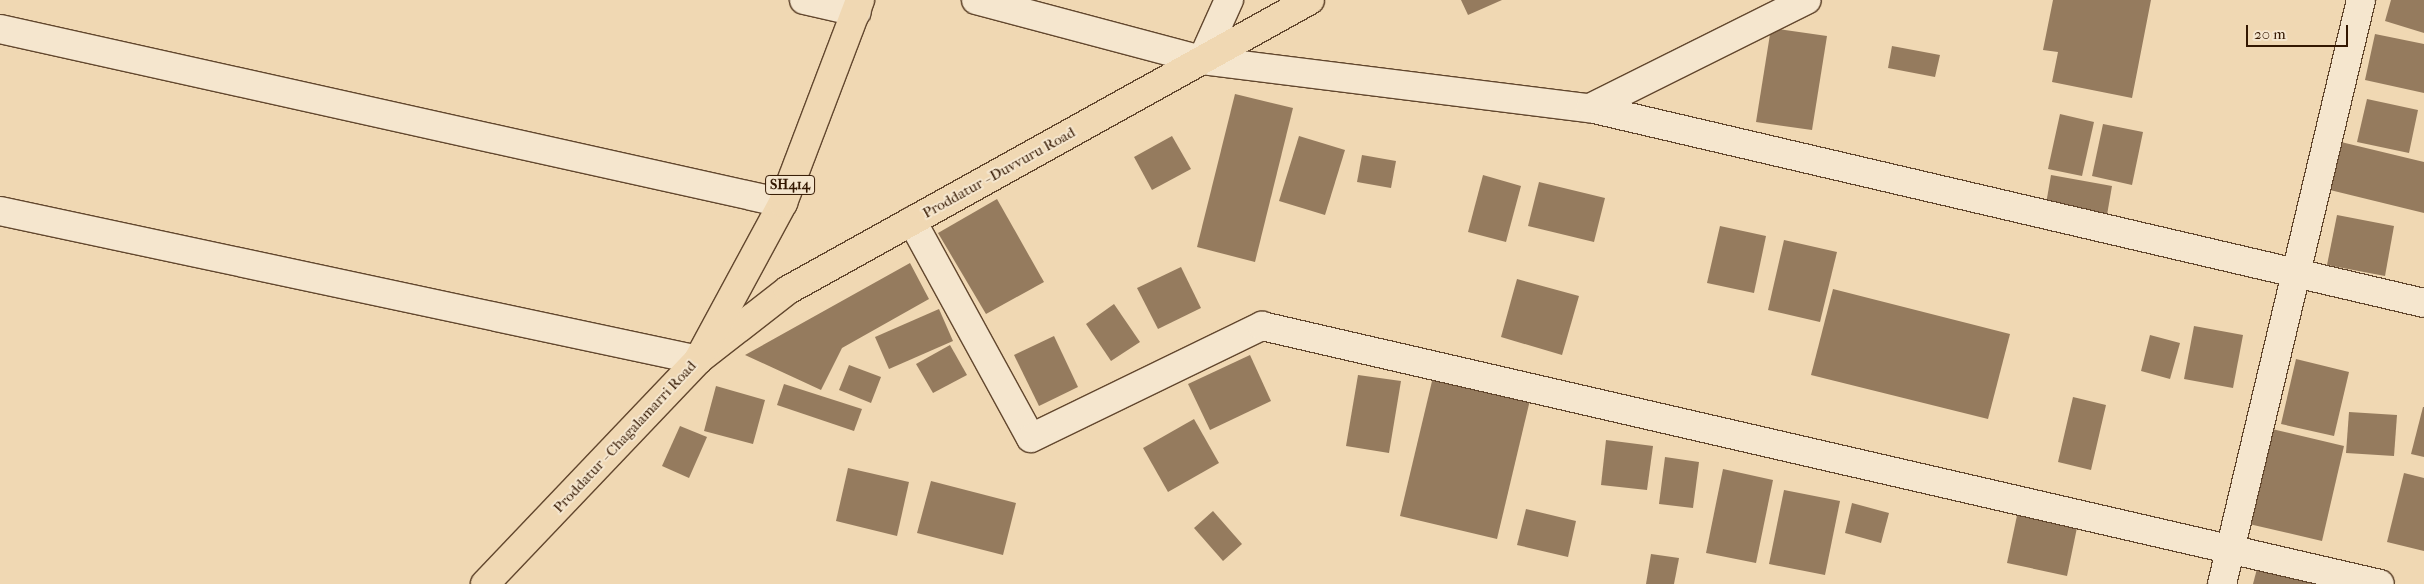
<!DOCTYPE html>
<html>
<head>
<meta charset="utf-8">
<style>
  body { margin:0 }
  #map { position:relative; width:2424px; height:584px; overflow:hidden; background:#f0d8b3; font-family:"IM FELL French Canon",serif }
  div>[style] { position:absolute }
  .building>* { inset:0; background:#957b5e }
  .roads { filter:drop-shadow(1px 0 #62472e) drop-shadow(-1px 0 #62472e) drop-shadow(0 1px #62472e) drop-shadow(0 -1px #62472e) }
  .minor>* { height:28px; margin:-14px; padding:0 14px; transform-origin:14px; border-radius:14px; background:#f5e6ce }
  .major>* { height:28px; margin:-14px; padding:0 14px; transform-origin:14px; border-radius:14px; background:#f0d8b3 }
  span { translate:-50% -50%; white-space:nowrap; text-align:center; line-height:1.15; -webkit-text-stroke:4px #f5e6ce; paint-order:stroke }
  .shield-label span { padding:1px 4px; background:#f5e6ce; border:1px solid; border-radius:4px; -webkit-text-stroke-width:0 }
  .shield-label { font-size:14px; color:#331701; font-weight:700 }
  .street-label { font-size:15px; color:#331701 }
  .scale { position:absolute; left:2246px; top:25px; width:102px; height:22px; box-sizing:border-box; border:2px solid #331701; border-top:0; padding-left:6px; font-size:15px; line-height:18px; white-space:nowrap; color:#331701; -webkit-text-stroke:4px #f5e6ce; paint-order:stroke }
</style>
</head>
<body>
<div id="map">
  <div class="building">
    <div style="clip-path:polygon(1461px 0,1502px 0,1468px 15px)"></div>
    <div style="clip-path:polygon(2053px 0,2151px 0,2132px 98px,2052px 82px,2058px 52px,2043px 50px)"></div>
    <div style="clip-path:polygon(2391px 0,2424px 0,2424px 33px,2385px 21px)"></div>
    <div style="clip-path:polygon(1771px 28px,1827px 36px,1812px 130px,1756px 122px)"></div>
    <div style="clip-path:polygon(2375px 34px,2424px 44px,2424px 93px,2365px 80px)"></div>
    <div style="clip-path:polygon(1892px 46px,1940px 55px,1935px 77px,1888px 68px)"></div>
    <div style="clip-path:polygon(1235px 94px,1293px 108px,1255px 262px,1197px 247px)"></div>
    <div style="clip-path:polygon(2367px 99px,2418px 110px,2409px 153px,2357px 142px)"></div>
    <div style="clip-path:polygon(2060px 114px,2094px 122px,2082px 176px,2048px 169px)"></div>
    <div style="clip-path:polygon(2103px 124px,2143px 132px,2132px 185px,2092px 176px)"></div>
    <div style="clip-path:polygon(1172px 136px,1191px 169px,1152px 190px,1134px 157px)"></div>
    <div style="clip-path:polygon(1299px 136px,1345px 150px,1325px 215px,1279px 201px)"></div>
    <div style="clip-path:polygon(2341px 142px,2424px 162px,2424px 213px,2330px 190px)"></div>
    <div style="clip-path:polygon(1362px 155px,1396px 161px,1391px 188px,1357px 182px)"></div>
    <div style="clip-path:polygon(1483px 175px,1521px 186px,1506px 242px,1468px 232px)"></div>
    <div style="clip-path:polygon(2051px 175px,2112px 186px,2107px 215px,2046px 204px)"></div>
    <div style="clip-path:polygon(1539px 182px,1605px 198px,1594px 242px,1528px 226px)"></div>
    <div style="clip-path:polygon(997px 199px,1044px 282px,986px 314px,938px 233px)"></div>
    <div style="clip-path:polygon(2337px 215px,2394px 226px,2385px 276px,2327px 265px)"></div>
    <div style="clip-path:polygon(1720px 226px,1766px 236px,1754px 293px,1707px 283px)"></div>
    <div style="clip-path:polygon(1784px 240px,1837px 252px,1820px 322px,1768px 310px)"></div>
    <div style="clip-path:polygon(910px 263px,929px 299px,842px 348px,821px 390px,745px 355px)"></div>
    <div style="clip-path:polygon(1181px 267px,1201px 308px,1158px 329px,1137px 288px)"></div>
    <div style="clip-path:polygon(1517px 279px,1579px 296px,1562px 355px,1501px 337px)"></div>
    <div style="clip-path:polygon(1833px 289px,2010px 334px,1988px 419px,1811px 375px)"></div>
    <div style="clip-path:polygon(1114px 304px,1140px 342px,1111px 361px,1086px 324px)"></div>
    <div style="clip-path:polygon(939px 309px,953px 341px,889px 369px,875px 337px)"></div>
    <div style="clip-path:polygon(2194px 326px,2243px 335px,2233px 388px,2184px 379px)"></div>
    <div style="clip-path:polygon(2150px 335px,2180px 343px,2170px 379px,2141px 371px)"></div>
    <div style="clip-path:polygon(1054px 336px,1078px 387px,1039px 406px,1014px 355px)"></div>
    <div style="clip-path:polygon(950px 345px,967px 375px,933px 393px,916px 364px)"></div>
    <div style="clip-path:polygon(1250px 355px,1271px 401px,1210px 430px,1188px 384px)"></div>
    <div style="clip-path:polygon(2296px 359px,2349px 372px,2334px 436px,2281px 424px)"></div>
    <div style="clip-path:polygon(849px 365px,881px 377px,871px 403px,839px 390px)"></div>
    <div style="clip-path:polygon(1358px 375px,1401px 381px,1389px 453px,1346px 446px)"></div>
    <div style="clip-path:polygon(1433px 377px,1530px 400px,1497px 539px,1400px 516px)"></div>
    <div style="clip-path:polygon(784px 384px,862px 409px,854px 431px,777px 405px)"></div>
    <div style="clip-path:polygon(716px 386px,765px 400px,753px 444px,704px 431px)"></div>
    <div style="clip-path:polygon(2073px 397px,2106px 405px,2091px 470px,2058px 462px)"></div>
    <div style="clip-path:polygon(2423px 407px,2424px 407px,2424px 457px,2411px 454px)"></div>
    <div style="clip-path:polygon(2349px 412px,2397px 415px,2394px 456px,2346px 453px)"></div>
    <div style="clip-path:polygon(1194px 419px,1219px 463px,1168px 492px,1143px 448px)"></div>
    <div style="clip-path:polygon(680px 426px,707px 437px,689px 478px,662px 466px)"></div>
    <div style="clip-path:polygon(2272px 429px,2344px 446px,2322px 541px,2249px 524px)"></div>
    <div style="clip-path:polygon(1606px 440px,1653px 446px,1647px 490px,1601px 485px)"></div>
    <div style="clip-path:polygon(1665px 457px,1699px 462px,1693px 508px,1659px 504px)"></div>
    <div style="clip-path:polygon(848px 468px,909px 482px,897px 536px,836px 521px)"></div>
    <div style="clip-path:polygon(1723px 469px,1773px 480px,1756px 563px,1706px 553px)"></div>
    <div style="clip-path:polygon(2404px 473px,2424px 478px,2424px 551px,2387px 542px)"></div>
    <div style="clip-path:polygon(931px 481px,1016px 503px,1003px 555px,917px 533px)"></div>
    <div style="clip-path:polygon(1784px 490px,1840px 501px,1825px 575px,1769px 564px)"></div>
    <div style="clip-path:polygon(1852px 503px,1889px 513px,1881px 543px,1845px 533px)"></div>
    <div style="clip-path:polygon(2019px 506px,2079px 518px,2067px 576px,2007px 563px)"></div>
    <div style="clip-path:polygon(1526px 509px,1576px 521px,1568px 557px,1517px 545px)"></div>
    <div style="clip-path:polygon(1213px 511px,1242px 544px,1223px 561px,1194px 528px)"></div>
    <div style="clip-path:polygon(1651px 554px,1679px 558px,1674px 584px,1646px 584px)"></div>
    <div style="clip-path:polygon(2259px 561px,2333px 584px,2253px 584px)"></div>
  </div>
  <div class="roads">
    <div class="minor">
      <div style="left:804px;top:0;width:54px;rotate:12.8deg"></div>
      <div style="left:976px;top:0;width:234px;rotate:14.9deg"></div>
      <div style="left:1202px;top:60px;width:391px;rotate:7.1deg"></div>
      <div style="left:1590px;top:108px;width:856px;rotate:13.16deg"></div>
      <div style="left:0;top:29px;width:802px;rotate:12.53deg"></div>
      <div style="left:1202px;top:60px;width:66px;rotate:-65.8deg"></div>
      <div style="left:1590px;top:108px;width:242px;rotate:-26.5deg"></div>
      <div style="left:0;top:211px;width:714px;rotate:12.05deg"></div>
      <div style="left:912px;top:221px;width:247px;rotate:61.3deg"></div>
      <div style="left:1031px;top:438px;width:257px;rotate:-25.9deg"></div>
      <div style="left:1262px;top:326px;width:1147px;rotate:12.99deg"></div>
      <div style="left:2222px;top:584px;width:600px;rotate:-76.61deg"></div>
    </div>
    <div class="major">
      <div style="left:698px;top:360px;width:114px;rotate:-37.9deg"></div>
      <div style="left:788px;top:290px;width:597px;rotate:-29.05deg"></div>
      <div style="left:485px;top:584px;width:309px;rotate:-46.4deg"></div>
      <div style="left:698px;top:360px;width:179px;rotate:-61.6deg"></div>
      <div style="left:783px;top:203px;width:217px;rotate:-69.2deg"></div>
    </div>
  </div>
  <div class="shield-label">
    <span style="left:790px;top:185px">SH414</span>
  </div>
  <div class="street-label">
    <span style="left:999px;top:173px;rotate:-29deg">Proddatur - Duvvuru Road</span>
    <span style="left:625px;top:437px;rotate:-47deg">Proddatur - Chagalamarri Road</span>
  </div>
  <div class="scale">20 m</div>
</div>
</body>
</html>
